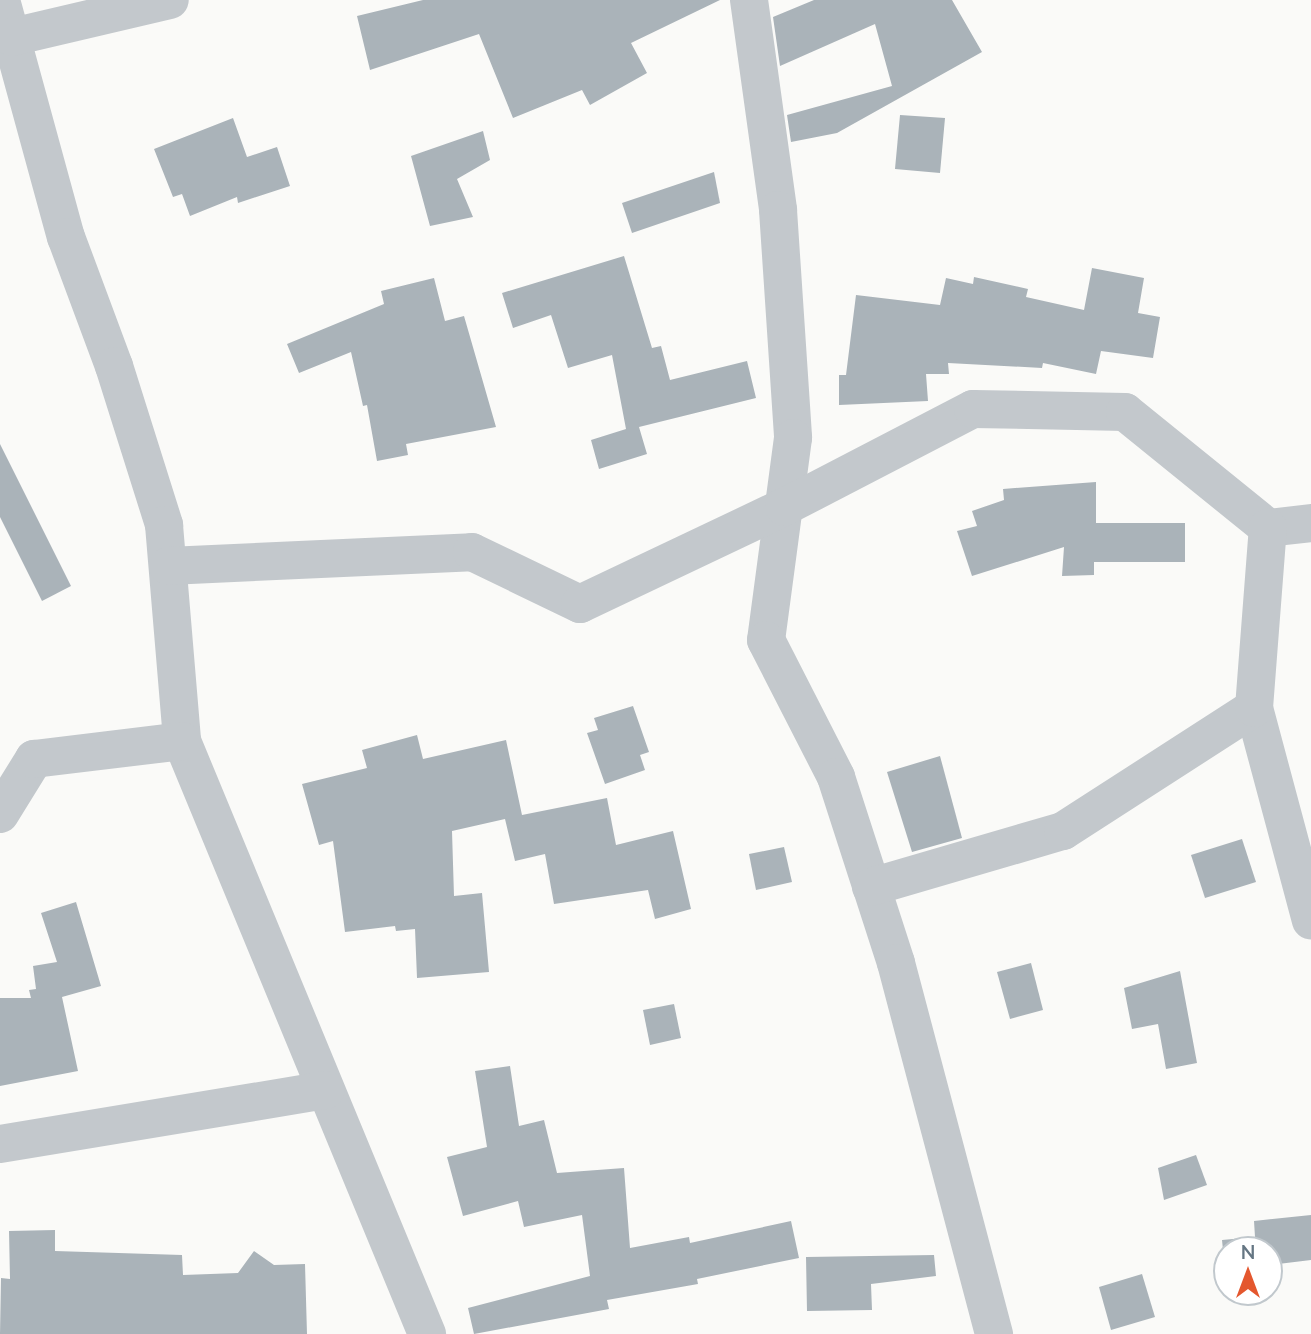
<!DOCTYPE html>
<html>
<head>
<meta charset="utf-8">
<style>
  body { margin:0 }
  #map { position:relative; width:1311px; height:1334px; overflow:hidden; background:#fafaf8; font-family:Lato,sans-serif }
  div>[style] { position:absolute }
  .building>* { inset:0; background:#aab3b9 }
  .minor>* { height:38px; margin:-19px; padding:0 19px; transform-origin:19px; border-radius:19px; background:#c3c8cc }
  span { translate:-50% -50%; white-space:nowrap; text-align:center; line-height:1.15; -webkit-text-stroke:7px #fff; paint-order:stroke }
  .north { position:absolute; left:1213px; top:1236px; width:70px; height:70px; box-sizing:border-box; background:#fff; border:2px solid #c1c8cd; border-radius:50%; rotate:0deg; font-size:19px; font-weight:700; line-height:28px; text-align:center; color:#657683 }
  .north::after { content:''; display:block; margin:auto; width:24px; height:32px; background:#e4572e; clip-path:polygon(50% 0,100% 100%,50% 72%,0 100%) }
</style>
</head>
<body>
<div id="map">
  <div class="building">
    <div style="clip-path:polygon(423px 0,720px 0,631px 43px,647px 73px,590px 105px,582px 90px,513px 118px,479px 34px,370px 70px,357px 16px)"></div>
    <div style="clip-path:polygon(814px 0,952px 0,982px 52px,837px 133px,791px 142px,787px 115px,892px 86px,875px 24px,780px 66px,773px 17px)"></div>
    <div style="clip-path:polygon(900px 115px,945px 118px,940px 173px,895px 169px)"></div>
    <div style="clip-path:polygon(233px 118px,247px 157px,277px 147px,290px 186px,238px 203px,237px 197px,190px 216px,182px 194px,173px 197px,154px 149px)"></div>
    <div style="clip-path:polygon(483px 131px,490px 160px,457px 179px,473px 217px,430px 226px,411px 156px)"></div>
    <div style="clip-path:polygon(714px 172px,720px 203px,632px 233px,622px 203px)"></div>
    <div style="clip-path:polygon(624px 256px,652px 348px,661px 346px,670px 380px,747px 361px,756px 398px,639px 427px,647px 454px,599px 469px,591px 440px,626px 429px,612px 355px,568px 368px,551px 315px,513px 328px,502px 293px)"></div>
    <div style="clip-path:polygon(1092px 268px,1144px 278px,1138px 313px,1160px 317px,1153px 358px,1101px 351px,1096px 374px,1043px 363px,1042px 368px,948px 363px,949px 374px,926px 374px,928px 401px,839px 405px,839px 375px,846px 375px,856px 295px,940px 305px,946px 278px,973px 284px,974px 277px,1028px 289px,1026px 297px,1084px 310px)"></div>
    <div style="clip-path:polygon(434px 278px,445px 321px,464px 316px,496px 427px,406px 444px,408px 455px,377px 461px,367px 405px,363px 406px,351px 352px,299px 373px,287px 344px,384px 304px,381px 291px)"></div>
    <div style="clip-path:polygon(0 444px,71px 586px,42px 601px,0 517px)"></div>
    <div style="clip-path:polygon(1096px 482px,1096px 523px,1185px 523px,1185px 562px,1094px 562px,1094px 575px,1062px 576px,1064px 547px,972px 576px,957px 531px,977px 526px,972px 511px,1004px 500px,1003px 489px)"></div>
    <div style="clip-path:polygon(633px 706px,649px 752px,640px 755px,645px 770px,605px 784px,587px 733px,598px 730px,594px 718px)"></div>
    <div style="clip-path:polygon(417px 735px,423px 759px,506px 740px,522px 815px,607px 798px,616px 845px,673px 831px,691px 909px,655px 919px,648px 890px,554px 904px,545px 854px,515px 861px,505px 819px,452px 831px,454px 896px,482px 893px,489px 972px,417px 978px,415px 929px,396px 931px,395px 926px,345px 932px,333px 841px,319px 845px,302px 784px,367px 768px,362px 750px)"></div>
    <div style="clip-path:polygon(940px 756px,962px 838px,912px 852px,887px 772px)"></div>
    <div style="clip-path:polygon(1242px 839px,1256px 882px,1205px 898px,1191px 855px)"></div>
    <div style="clip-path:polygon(784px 847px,792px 882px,756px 890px,749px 854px)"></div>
    <div style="clip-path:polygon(76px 902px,101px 986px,62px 997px,78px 1071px,0 1086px,0 998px,31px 998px,29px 990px,36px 989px,33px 966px,57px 962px,41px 913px)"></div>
    <div style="clip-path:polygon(1031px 963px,1043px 1010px,1010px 1019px,997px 972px)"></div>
    <div style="clip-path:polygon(1180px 971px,1197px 1063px,1166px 1069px,1158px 1024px,1132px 1029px,1124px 988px)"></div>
    <div style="clip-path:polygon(674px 1004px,681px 1038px,650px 1045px,643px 1010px)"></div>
    <div style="clip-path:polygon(510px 1066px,519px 1126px,544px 1120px,557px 1173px,624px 1168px,630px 1248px,689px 1237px,690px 1243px,791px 1221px,799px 1258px,697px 1279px,698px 1284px,607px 1300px,609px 1309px,474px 1334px,468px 1308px,590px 1276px,582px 1215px,524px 1227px,518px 1201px,463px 1216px,447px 1157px,487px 1147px,475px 1071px)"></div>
    <div style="clip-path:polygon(1196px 1155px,1207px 1185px,1164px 1200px,1158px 1168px)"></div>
    <div style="clip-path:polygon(1311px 1215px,1311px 1260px,1269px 1265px,1269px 1250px,1227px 1250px,1225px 1270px,1222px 1240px,1255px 1237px,1254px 1221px)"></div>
    <div style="clip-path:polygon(55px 1230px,55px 1251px,182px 1255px,183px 1275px,238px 1273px,254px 1251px,274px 1265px,305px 1264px,307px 1334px,0 1334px,1px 1278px,10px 1279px,9px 1231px)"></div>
    <div style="clip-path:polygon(934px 1255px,936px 1276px,871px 1284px,872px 1310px,807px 1311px,806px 1257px)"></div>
    <div style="clip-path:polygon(1142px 1274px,1155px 1317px,1111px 1330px,1099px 1287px)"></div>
  </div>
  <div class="minor">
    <div style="left:1px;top:0;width:246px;rotate:74.7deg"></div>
    <div style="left:66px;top:237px;width:138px;rotate:69.6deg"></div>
    <div style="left:114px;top:366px;width:167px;rotate:72.5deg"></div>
    <div style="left:164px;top:525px;width:217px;rotate:85.2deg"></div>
    <div style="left:182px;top:741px;width:642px;rotate:67.55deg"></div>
    <div style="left:749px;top:0;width:212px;rotate:82.1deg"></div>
    <div style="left:778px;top:210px;width:228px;rotate:86.2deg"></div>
    <div style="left:793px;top:438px;width:204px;rotate:97.6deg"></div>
    <div style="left:766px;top:640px;width:154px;rotate:62.9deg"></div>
    <div style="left:836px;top:777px;width:195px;rotate:72.1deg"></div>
    <div style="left:896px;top:963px;width:384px;rotate:75.2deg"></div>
    <div style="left:12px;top:37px;width:162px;rotate:-13.2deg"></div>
    <div style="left:168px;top:566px;width:304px;rotate:-2.6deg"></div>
    <div style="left:472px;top:552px;width:120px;rotate:25.7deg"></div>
    <div style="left:580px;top:604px;width:226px;rotate:-25.4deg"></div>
    <div style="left:784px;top:507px;width:213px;rotate:-27.4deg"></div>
    <div style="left:973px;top:409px;width:152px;rotate:1.1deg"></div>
    <div style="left:1125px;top:412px;width:184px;rotate:39deg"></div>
    <div style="left:1268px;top:528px;width:43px;rotate:-6.6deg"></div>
    <div style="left:1254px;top:708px;width:220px;rotate:75deg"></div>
    <div style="left:0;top:814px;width:65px;rotate:-58.3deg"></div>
    <div style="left:34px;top:759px;width:149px;rotate:-6.9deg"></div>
    <div style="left:871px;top:887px;width:200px;rotate:-16.3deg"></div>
    <div style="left:1063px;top:831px;width:227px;rotate:-32.8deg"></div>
    <div style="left:1254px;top:708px;width:181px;rotate:-85.6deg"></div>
    <div style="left:0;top:1144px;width:330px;rotate:-9.4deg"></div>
  </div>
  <div class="north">N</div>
</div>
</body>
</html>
